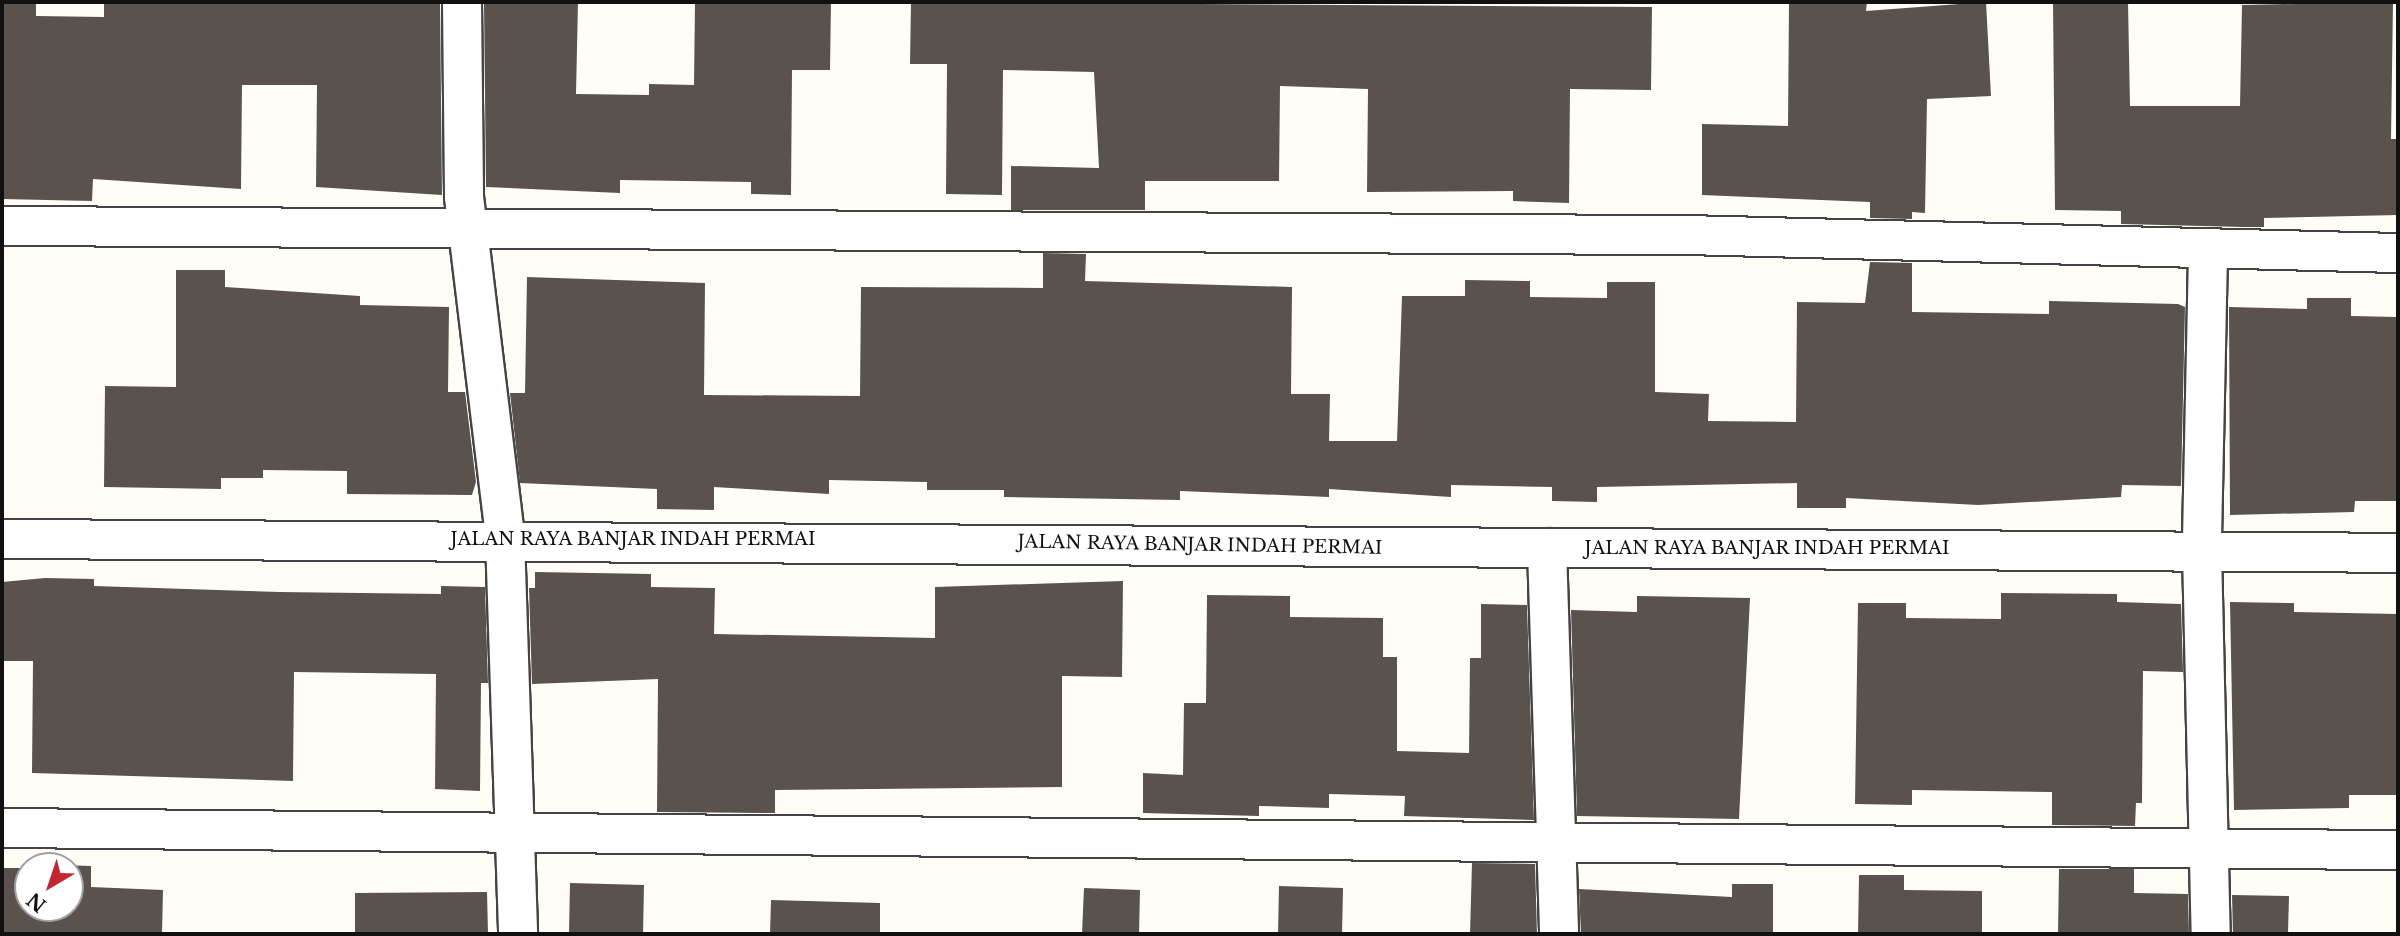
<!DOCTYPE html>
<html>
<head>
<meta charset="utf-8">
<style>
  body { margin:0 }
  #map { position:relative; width:2400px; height:936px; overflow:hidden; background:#fffdf5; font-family:"Libre Baskerville",serif }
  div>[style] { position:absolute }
  .building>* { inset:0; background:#5a524d }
  .roads { filter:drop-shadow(2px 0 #444) drop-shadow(-2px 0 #444) drop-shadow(0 2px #444) drop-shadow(0 -2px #444) }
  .minor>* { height:38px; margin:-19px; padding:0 19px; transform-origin:19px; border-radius:19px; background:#fff }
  span { translate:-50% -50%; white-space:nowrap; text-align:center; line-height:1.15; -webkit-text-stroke:7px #fff; paint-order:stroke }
  .street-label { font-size:18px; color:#111 }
  .frame { position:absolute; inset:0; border:4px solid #111; pointer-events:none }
  .north { position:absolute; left:14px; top:852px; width:70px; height:70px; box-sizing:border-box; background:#fff; border:2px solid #a0a0a0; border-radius:50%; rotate:219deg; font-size:19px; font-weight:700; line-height:28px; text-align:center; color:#111 }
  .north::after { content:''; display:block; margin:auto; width:24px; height:32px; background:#c4262e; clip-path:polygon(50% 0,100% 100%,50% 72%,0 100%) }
</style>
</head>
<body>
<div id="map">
  <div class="building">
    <div style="clip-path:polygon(2px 2px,36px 2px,36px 16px,104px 17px,104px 2px,440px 2px,442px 195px,316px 187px,317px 85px,242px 85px,241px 189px,93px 179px,92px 201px,2px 199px)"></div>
    <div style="clip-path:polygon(484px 2px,578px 2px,576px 94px,649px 95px,649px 84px,694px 85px,695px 2px,831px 2px,830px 70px,792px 70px,791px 195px,751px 194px,751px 182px,620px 180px,620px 193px,486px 187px)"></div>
    <div style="clip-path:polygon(911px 2px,1652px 7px,1651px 90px,1570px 89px,1569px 203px,1513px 201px,1513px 191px,1367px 192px,1368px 89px,1280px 86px,1279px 181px,1145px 181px,1145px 210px,1011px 210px,1011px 166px,1099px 168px,1094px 72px,1003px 70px,1002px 195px,946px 194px,947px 64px,910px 64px)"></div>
    <div style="clip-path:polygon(1789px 2px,1867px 2px,1866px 11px,1986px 2px,1991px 96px,1927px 99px,1925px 213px,1912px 212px,1912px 219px,1870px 218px,1870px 202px,1702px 195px,1702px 124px,1788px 126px)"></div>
    <div style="clip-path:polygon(2053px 2px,2128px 2px,2130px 106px,2240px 106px,2242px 5px,2393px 2px,2391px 139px,2398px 139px,2398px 215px,2264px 218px,2264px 227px,2243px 227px,2121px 224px,2121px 211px,2055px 210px)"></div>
    <div style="clip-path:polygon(1043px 253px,1086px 254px,1085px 281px,1292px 287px,1291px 394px,1330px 394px,1329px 441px,1397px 441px,1402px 296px,1465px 296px,1465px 280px,1530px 281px,1530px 297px,1607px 298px,1607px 282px,1655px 282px,1655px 392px,1709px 394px,1708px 421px,1796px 422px,1797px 302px,1865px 303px,1870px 262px,1912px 263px,1912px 312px,2049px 314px,2049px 301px,2178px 304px,2185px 307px,2181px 486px,2122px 485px,2121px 497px,1978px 505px,1846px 498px,1846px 508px,1797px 508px,1797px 483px,1597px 487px,1597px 502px,1552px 501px,1552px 487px,1451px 485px,1451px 497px,1329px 489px,1329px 497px,1180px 491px,1180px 500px,1004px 497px,1004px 490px,927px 490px,927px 482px,829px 480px,829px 494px,714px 487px,714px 510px,657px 509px,657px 489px,520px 483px,510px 393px,525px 393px,527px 277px,705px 283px,704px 395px,860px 396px,861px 287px,1043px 288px)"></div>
    <div style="clip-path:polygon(176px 270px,225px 270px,225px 287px,360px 296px,360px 305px,449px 307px,448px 392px,465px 392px,476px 482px,472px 495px,347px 494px,347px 471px,263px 470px,263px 478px,221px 478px,221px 489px,104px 487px,105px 386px,176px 387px)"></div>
    <div style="clip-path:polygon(2307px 298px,2351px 298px,2351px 316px,2398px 317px,2398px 501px,2355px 501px,2354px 512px,2230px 515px,2229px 307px,2307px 309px)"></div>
    <div style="clip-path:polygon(535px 572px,651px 574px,651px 587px,715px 588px,714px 634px,935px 638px,935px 587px,1123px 581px,1122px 677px,1062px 676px,1062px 787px,775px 790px,775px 813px,657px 812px,658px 679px,532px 684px,529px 588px,535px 588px)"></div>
    <div style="clip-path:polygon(45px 578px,94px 579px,94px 586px,280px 592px,441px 594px,441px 586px,485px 587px,488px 683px,481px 683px,480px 791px,435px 789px,436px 674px,294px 672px,293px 781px,32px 773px,33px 661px,2px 661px,2px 582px)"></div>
    <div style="clip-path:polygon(2001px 593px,2117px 594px,2117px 602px,2181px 604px,2183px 672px,2143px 671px,2142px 803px,2136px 803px,2135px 826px,2052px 825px,2052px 792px,1912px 790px,1912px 805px,1855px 804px,1858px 603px,1906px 603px,1906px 618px,2001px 619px)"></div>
    <div style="clip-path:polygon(1207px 595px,1290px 596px,1290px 617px,1383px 618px,1383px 657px,1397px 657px,1397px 751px,1469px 753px,1470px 658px,1481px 658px,1481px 604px,1527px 605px,1534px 820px,1404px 816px,1405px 796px,1329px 794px,1329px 808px,1259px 806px,1259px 816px,1143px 813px,1143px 773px,1183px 775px,1184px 703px,1206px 703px)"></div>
    <div style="clip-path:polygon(1637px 596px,1750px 598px,1739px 819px,1577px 816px,1571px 610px,1637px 612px)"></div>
    <div style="clip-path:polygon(2230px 602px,2294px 603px,2294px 612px,2398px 614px,2398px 795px,2349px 795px,2349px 808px,2234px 810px)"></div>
    <div style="clip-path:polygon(1472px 863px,1535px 864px,1537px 934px,1470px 934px)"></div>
    <div style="clip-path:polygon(33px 864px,91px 866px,91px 887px,163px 890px,162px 934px,2px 934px,2px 868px,28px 868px,28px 908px,70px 908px,70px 866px)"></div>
    <div style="clip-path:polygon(2059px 869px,2134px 869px,2134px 893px,2188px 894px,2189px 934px,2058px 934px)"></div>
    <div style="clip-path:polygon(1859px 875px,1904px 875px,1904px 890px,1982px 891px,1982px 934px,1858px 934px)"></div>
    <div style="clip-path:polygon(570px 883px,644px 885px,643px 934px,569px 934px)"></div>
    <div style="clip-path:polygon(1732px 884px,1773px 884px,1773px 934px,1581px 934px,1579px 889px,1732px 897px)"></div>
    <div style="clip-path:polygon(1279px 886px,1343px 888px,1342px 934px,1278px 934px)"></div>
    <div style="clip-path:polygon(1084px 888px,1140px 890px,1139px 934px,1082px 934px)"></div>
    <div style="clip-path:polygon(487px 892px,488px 934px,355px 934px,355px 893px)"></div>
    <div style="clip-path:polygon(2232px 895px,2289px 896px,2288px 934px,2233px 934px)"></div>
    <div style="clip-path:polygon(771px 900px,880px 903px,880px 934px,770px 934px)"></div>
  </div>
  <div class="roads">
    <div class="minor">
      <div style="left:462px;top:2px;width:195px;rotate:89.4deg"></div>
      <div style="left:464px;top:197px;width:343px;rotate:83.1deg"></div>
      <div style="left:505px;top:538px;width:396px;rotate:88.1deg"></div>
      <div style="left:2px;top:226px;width:1684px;rotate:0.31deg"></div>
      <div style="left:1686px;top:235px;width:712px;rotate:1.45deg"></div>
      <div style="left:2208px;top:253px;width:298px;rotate:91.2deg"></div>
      <div style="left:2202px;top:551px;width:383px;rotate:88.7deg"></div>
      <div style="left:2px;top:539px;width:2396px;rotate:0.33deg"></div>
      <div style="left:1547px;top:548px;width:386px;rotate:88.2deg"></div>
      <div style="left:2px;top:828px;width:2396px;rotate:0.53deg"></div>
    </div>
  </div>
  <div class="street-label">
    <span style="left:633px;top:539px">JALAN RAYA BANJAR INDAH PERMAI</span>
    <span style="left:1200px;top:545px;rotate:1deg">JALAN RAYA BANJAR INDAH PERMAI</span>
    <span style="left:1767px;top:548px">JALAN RAYA BANJAR INDAH PERMAI</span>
  </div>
  <div class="frame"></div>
  <div class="north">N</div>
</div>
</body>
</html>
